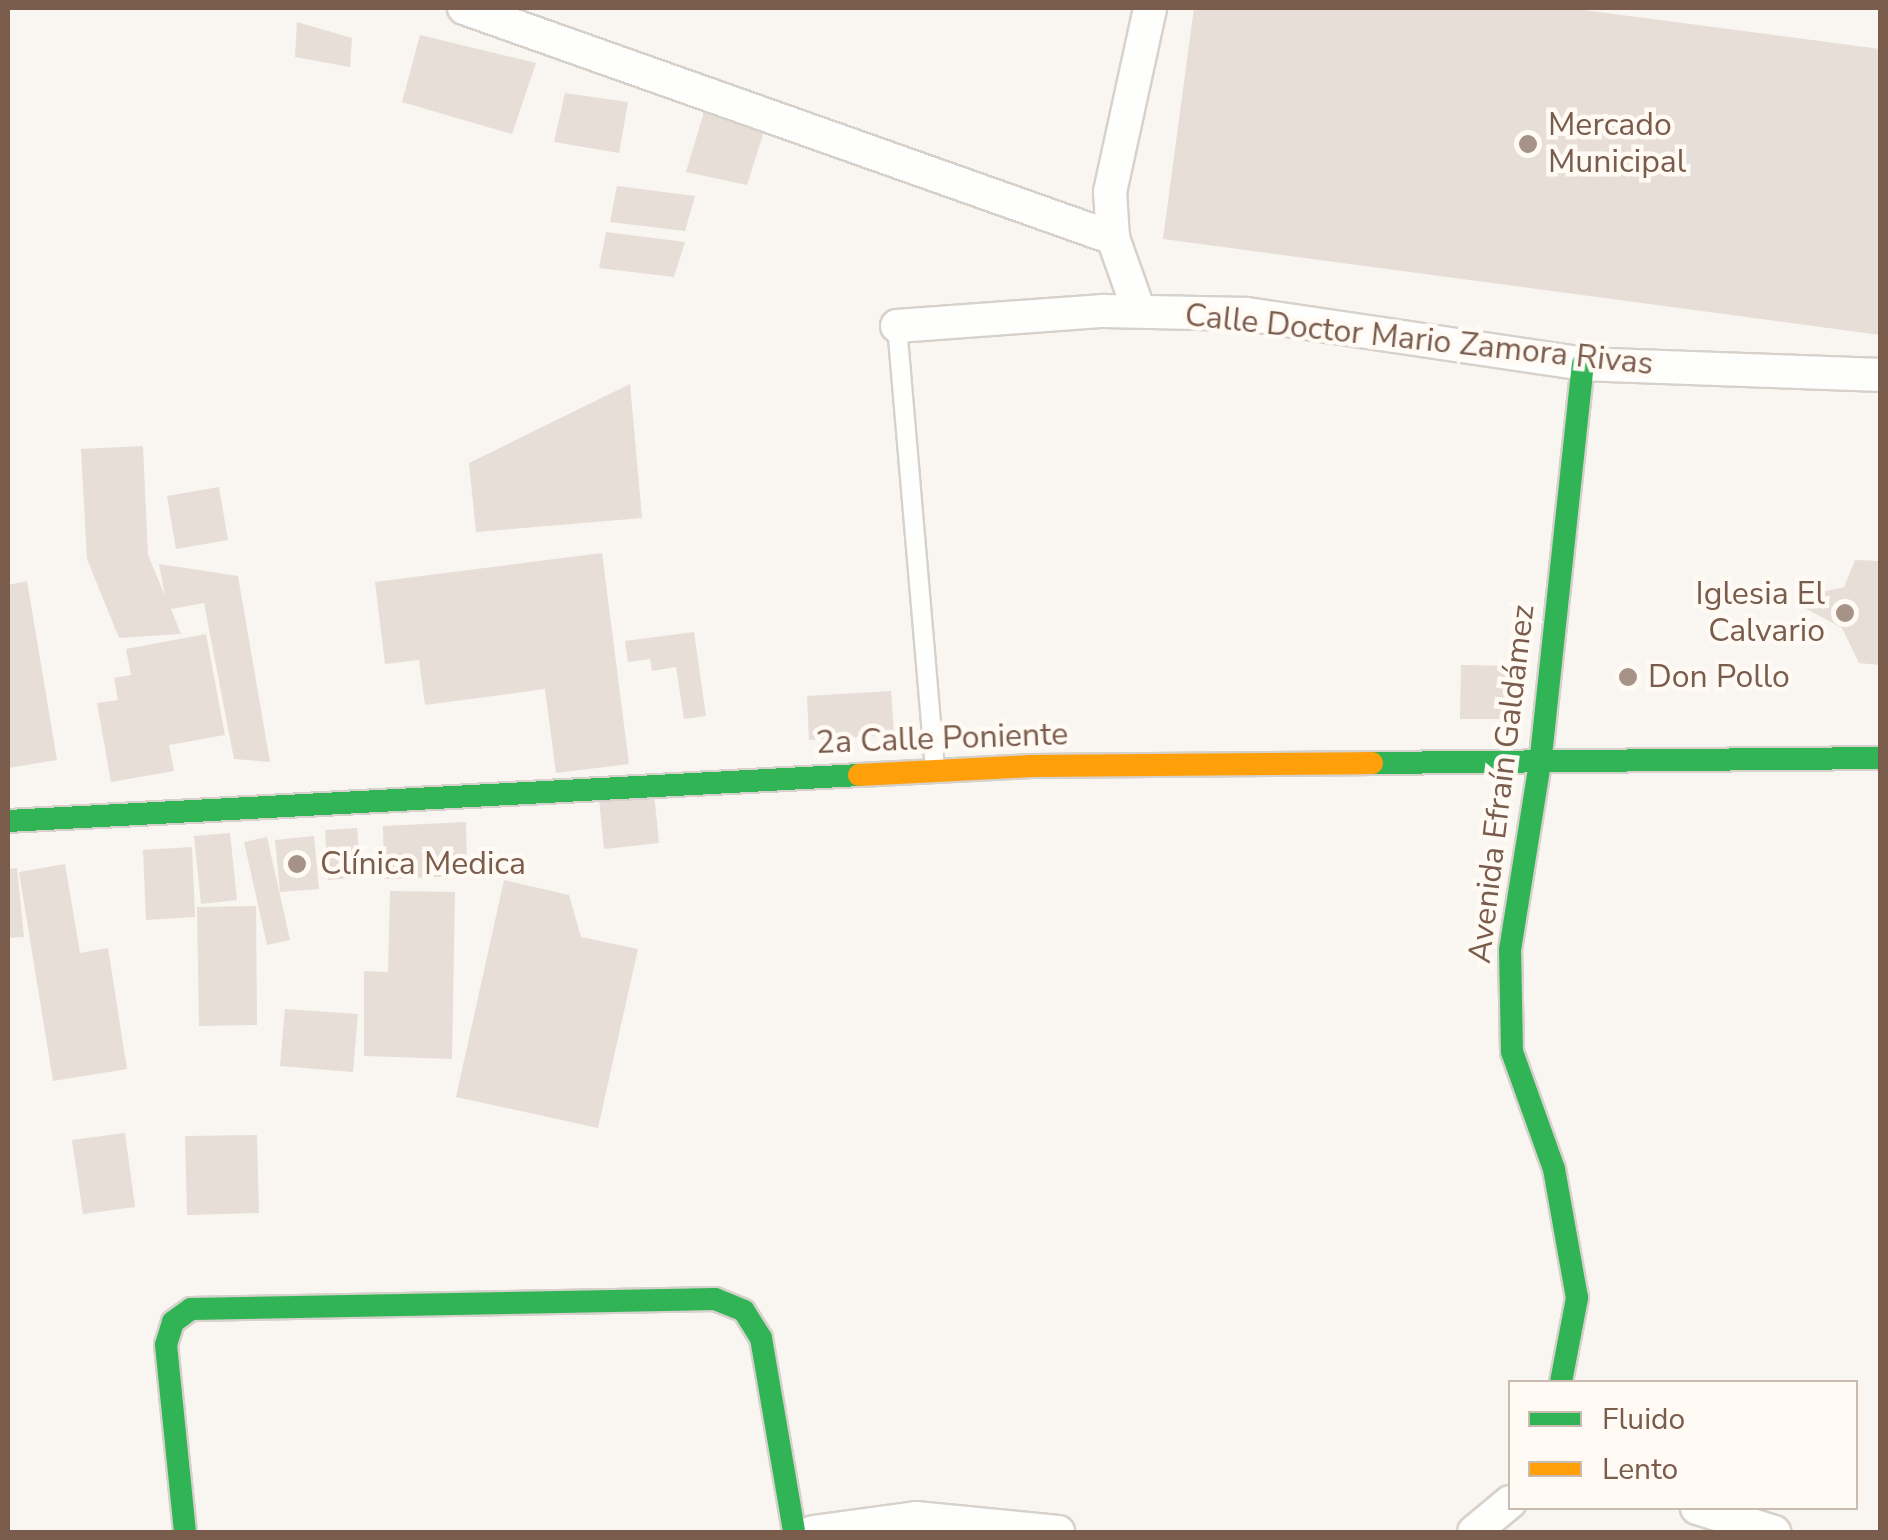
<!DOCTYPE html>
<html>
<head>
<meta charset="utf-8">
<style>
  body { margin:0 }
  #map { position:relative; width:1888px; height:1540px; overflow:hidden; background:#f9f5f0; font-family:"Nunito Sans",sans-serif }
  div>[style] { position:absolute }
  .building>* { inset:0; background:#e6ded7 }
  .roads { filter:drop-shadow(2px 0 #d7d1cb) drop-shadow(-2px 0 #d7d1cb) drop-shadow(0 2px #d7d1cb) drop-shadow(0 -2px #d7d1cb) }
  .lane>* { height:18px; margin:-9px; padding:0 9px; transform-origin:9px; border-radius:9px; background:#fefefd }
  .street>* { height:32px; margin:-16px; padding:0 16px; transform-origin:16px; border-radius:16px; background:#fefefd }
  .fast>* { height:22px; margin:-11px; padding:0 11px; transform-origin:11px; border-radius:11px; background:#30b455 }
  .slow>* { height:22px; margin:-11px; padding:0 11px; transform-origin:11px; border-radius:11px; background:#ff9f0a }
  .dots>* { width:28px; height:28px; translate:-50% -50%; box-sizing:border-box; border:5px solid #fffaf3; border-radius:50% }
  span { translate:-50% -50%; white-space:nowrap; text-align:center; line-height:1.15; -webkit-text-stroke:9px #fffaf3; paint-order:stroke }
  .poi-label { font-size:32px; color:#7a5c4d }
  .left { translate:0 -50%; text-align:left }
  .right { translate:-100% -50%; text-align:right }
  .street-label { font-size:32px; color:#7a5c4d }
  .frame { position:absolute; inset:0; border:10px solid #7a5c4d; pointer-events:none }
  .legend { position:absolute; left:1508px; top:1380px; width:350px; height:130px; box-sizing:border-box; background:#fffaf3; border:2px solid #cabbb1; margin:0; padding:12px 18px; list-style:none; font-size:30px; color:#7a5c4d }
  .legend li { display:flex; align-items:center; gap:20px; height:50px }
  .legend b { width:50px; border:2px solid #cabbb1 }
</style>
</head>
<body>
<div id="map">
  <div class="building">
    <div style="clip-path:polygon(1194px 8px,1568px 8px,1880px 49px,1880px 335px,1163px 239px)"></div>
    <div style="clip-path:polygon(297px 22px,352px 38px,350px 67px,295px 57px)"></div>
    <div style="clip-path:polygon(420px 35px,536px 63px,512px 134px,402px 102px)"></div>
    <div style="clip-path:polygon(565px 93px,628px 102px,619px 153px,554px 142px)"></div>
    <div style="clip-path:polygon(704px 112px,765px 128px,747px 185px,686px 172px)"></div>
    <div style="clip-path:polygon(617px 186px,695px 196px,685px 231px,610px 222px)"></div>
    <div style="clip-path:polygon(606px 232px,685px 242px,674px 277px,599px 268px)"></div>
    <div style="clip-path:polygon(630px 384px,642px 518px,476px 532px,469px 463px)"></div>
    <div style="clip-path:polygon(143px 446px,148px 555px,165px 596px,159px 564px,238px 576px,270px 762px,234px 759px,204px 603px,171px 609px,181px 634px,119px 638px,87px 559px,81px 449px)"></div>
    <div style="clip-path:polygon(219px 487px,228px 540px,176px 549px,167px 496px)"></div>
    <div style="clip-path:polygon(602px 553px,629px 764px,556px 773px,545px 689px,425px 705px,419px 660px,385px 664px,375px 582px)"></div>
    <div style="clip-path:polygon(1855px 560px,1880px 561px,1880px 665px,1859px 663px,1842px 628px,1803px 607px,1803px 596px,1844px 587px)"></div>
    <div style="clip-path:polygon(27px 581px,57px 760px,8px 768px,8px 585px)"></div>
    <div style="clip-path:polygon(694px 632px,706px 716px,684px 719px,676px 667px,652px 671px,650px 659px,628px 662px,625px 641px)"></div>
    <div style="clip-path:polygon(206px 634px,225px 735px,169px 745px,174px 771px,111px 782px,97px 703px,118px 700px,114px 678px,131px 675px,126px 649px)"></div>
    <div style="clip-path:polygon(1461px 665px,1513px 666px,1518px 679px,1512px 708px,1501px 719px,1460px 719px)"></div>
    <div style="clip-path:polygon(891px 691px,894px 735px,809px 740px,807px 696px)"></div>
    <div style="clip-path:polygon(654px 793px,659px 843px,604px 849px,599px 799px)"></div>
    <div style="clip-path:polygon(466px 822px,467px 876px,384px 879px,383px 826px)"></div>
    <div style="clip-path:polygon(357px 828px,361px 877px,328px 880px,325px 830px)"></div>
    <div style="clip-path:polygon(230px 833px,237px 900px,201px 904px,194px 836px)"></div>
    <div style="clip-path:polygon(314px 836px,319px 889px,280px 892px,275px 840px)"></div>
    <div style="clip-path:polygon(267px 837px,290px 940px,267px 945px,244px 842px)"></div>
    <div style="clip-path:polygon(192px 847px,195px 917px,146px 920px,143px 850px)"></div>
    <div style="clip-path:polygon(65px 864px,80px 953px,108px 948px,127px 1069px,53px 1081px,19px 872px)"></div>
    <div style="clip-path:polygon(17px 868px,24px 937px,8px 938px,8px 869px)"></div>
    <div style="clip-path:polygon(504px 880px,569px 895px,581px 937px,638px 949px,598px 1128px,456px 1097px)"></div>
    <div style="clip-path:polygon(390px 891px,455px 892px,452px 1059px,364px 1056px,364px 971px,388px 972px)"></div>
    <div style="clip-path:polygon(256px 906px,257px 1025px,199px 1026px,197px 907px)"></div>
    <div style="clip-path:polygon(285px 1009px,358px 1014px,353px 1072px,280px 1066px)"></div>
    <div style="clip-path:polygon(125px 1133px,135px 1207px,83px 1214px,72px 1140px)"></div>
    <div style="clip-path:polygon(257px 1135px,259px 1213px,187px 1215px,185px 1136px)"></div>
  </div>
  <div class="roads">
    <div class="lane">
      <div style="left:897px;top:326px;width:445px;rotate:85.1deg"></div>
    </div>
    <div class="street">
      <div style="left:464px;top:8px;width:689px;rotate:19.51deg"></div>
      <div style="left:1139px;top:311px;width:77px;rotate:-109.6deg"></div>
      <div style="left:1113px;top:238px;width:46px;rotate:-93.7deg"></div>
      <div style="left:1110px;top:192px;width:188px;rotate:-77.7deg"></div>
      <div style="left:897px;top:326px;width:207px;rotate:-4.2deg"></div>
      <div style="left:1103px;top:311px;width:143px;rotate:1.2deg"></div>
      <div style="left:1246px;top:314px;width:341px;rotate:8.4deg"></div>
      <div style="left:1583px;top:364px;width:297px;rotate:2.1deg"></div>
      <div style="left:1697px;top:1508px;width:81px;rotate:17.3deg"></div>
      <div style="left:813px;top:1532px;width:104px;rotate:-7.7deg"></div>
      <div style="left:916px;top:1518px;width:143px;rotate:5.6deg"></div>
      <div style="left:1474px;top:1532px;width:47px;rotate:-39.8deg"></div>
    </div>
    <div class="fast">
      <div style="left:1372px;top:763px;width:508px;rotate:-0.56deg"></div>
      <div style="left:8px;top:821px;width:852px;rotate:-3.09deg"></div>
      <div style="left:1561px;top:1382px;width:86px;rotate:-79.2deg"></div>
      <div style="left:1577px;top:1298px;width:131px;rotate:-100.1deg"></div>
      <div style="left:1554px;top:1169px;width:124px;rotate:-109.7deg"></div>
      <div style="left:1512px;top:1052px;width:102px;rotate:-91.1deg"></div>
      <div style="left:1510px;top:950px;width:196px;rotate:-80.9deg"></div>
      <div style="left:1541px;top:756px;width:394px;rotate:-83.9deg"></div>
      <div style="left:185px;top:1532px;width:188px;rotate:-95.8deg"></div>
      <div style="left:166px;top:1345px;width:24px;rotate:-73deg"></div>
      <div style="left:173px;top:1322px;width:22px;rotate:-36deg"></div>
      <div style="left:191px;top:1309px;width:524px;rotate:-1.09deg"></div>
      <div style="left:715px;top:1299px;width:31px;rotate:22deg"></div>
      <div style="left:744px;top:1311px;width:32px;rotate:58deg"></div>
      <div style="left:761px;top:1338px;width:197px;rotate:80.3deg"></div>
    </div>
    <div class="slow">
      <div style="left:859px;top:775px;width:173px;rotate:-3deg"></div>
      <div style="left:1032px;top:766px;width:340px;rotate:-0.5deg"></div>
    </div>
  </div>
  <div class="dots">
    <div style="left:1528px;top:144px;background:#a69286"></div>
    <div style="left:1845px;top:613px;background:#a69286"></div>
    <div style="left:1628px;top:677px;background:#a69286"></div>
    <div style="left:297px;top:864px;background:#a69286"></div>
  </div>
  <div class="poi-label">
    <span class="left" style="left:1548px;top:144px">Mercado<br>Municipal</span>
    <span class="right" style="left:1825px;top:613px">Iglesia El<br>Calvario</span>
    <span class="left" style="left:1648px;top:677px">Don Pollo</span>
    <span class="left" style="left:320px;top:864px">Clínica Medica</span>
  </div>
  <div class="street-label">
    <span style="left:1419px;top:340px;rotate:6deg">Calle Doctor Mario Zamora Rivas</span>
    <span style="left:942px;top:739px;rotate:-2deg">2a Calle Poniente</span>
    <span style="left:1502px;top:784px;rotate:-83deg">Avenida Efraín Galdámez</span>
  </div>
  <div class="frame"></div>
  <ul class="legend">
  <li><b style="height:12px;background:#30b455"></b>Fluido</li>
  <li><b style="height:12px;background:#ff9f0a"></b>Lento</li>
  </ul>
</div>
</body>
</html>
